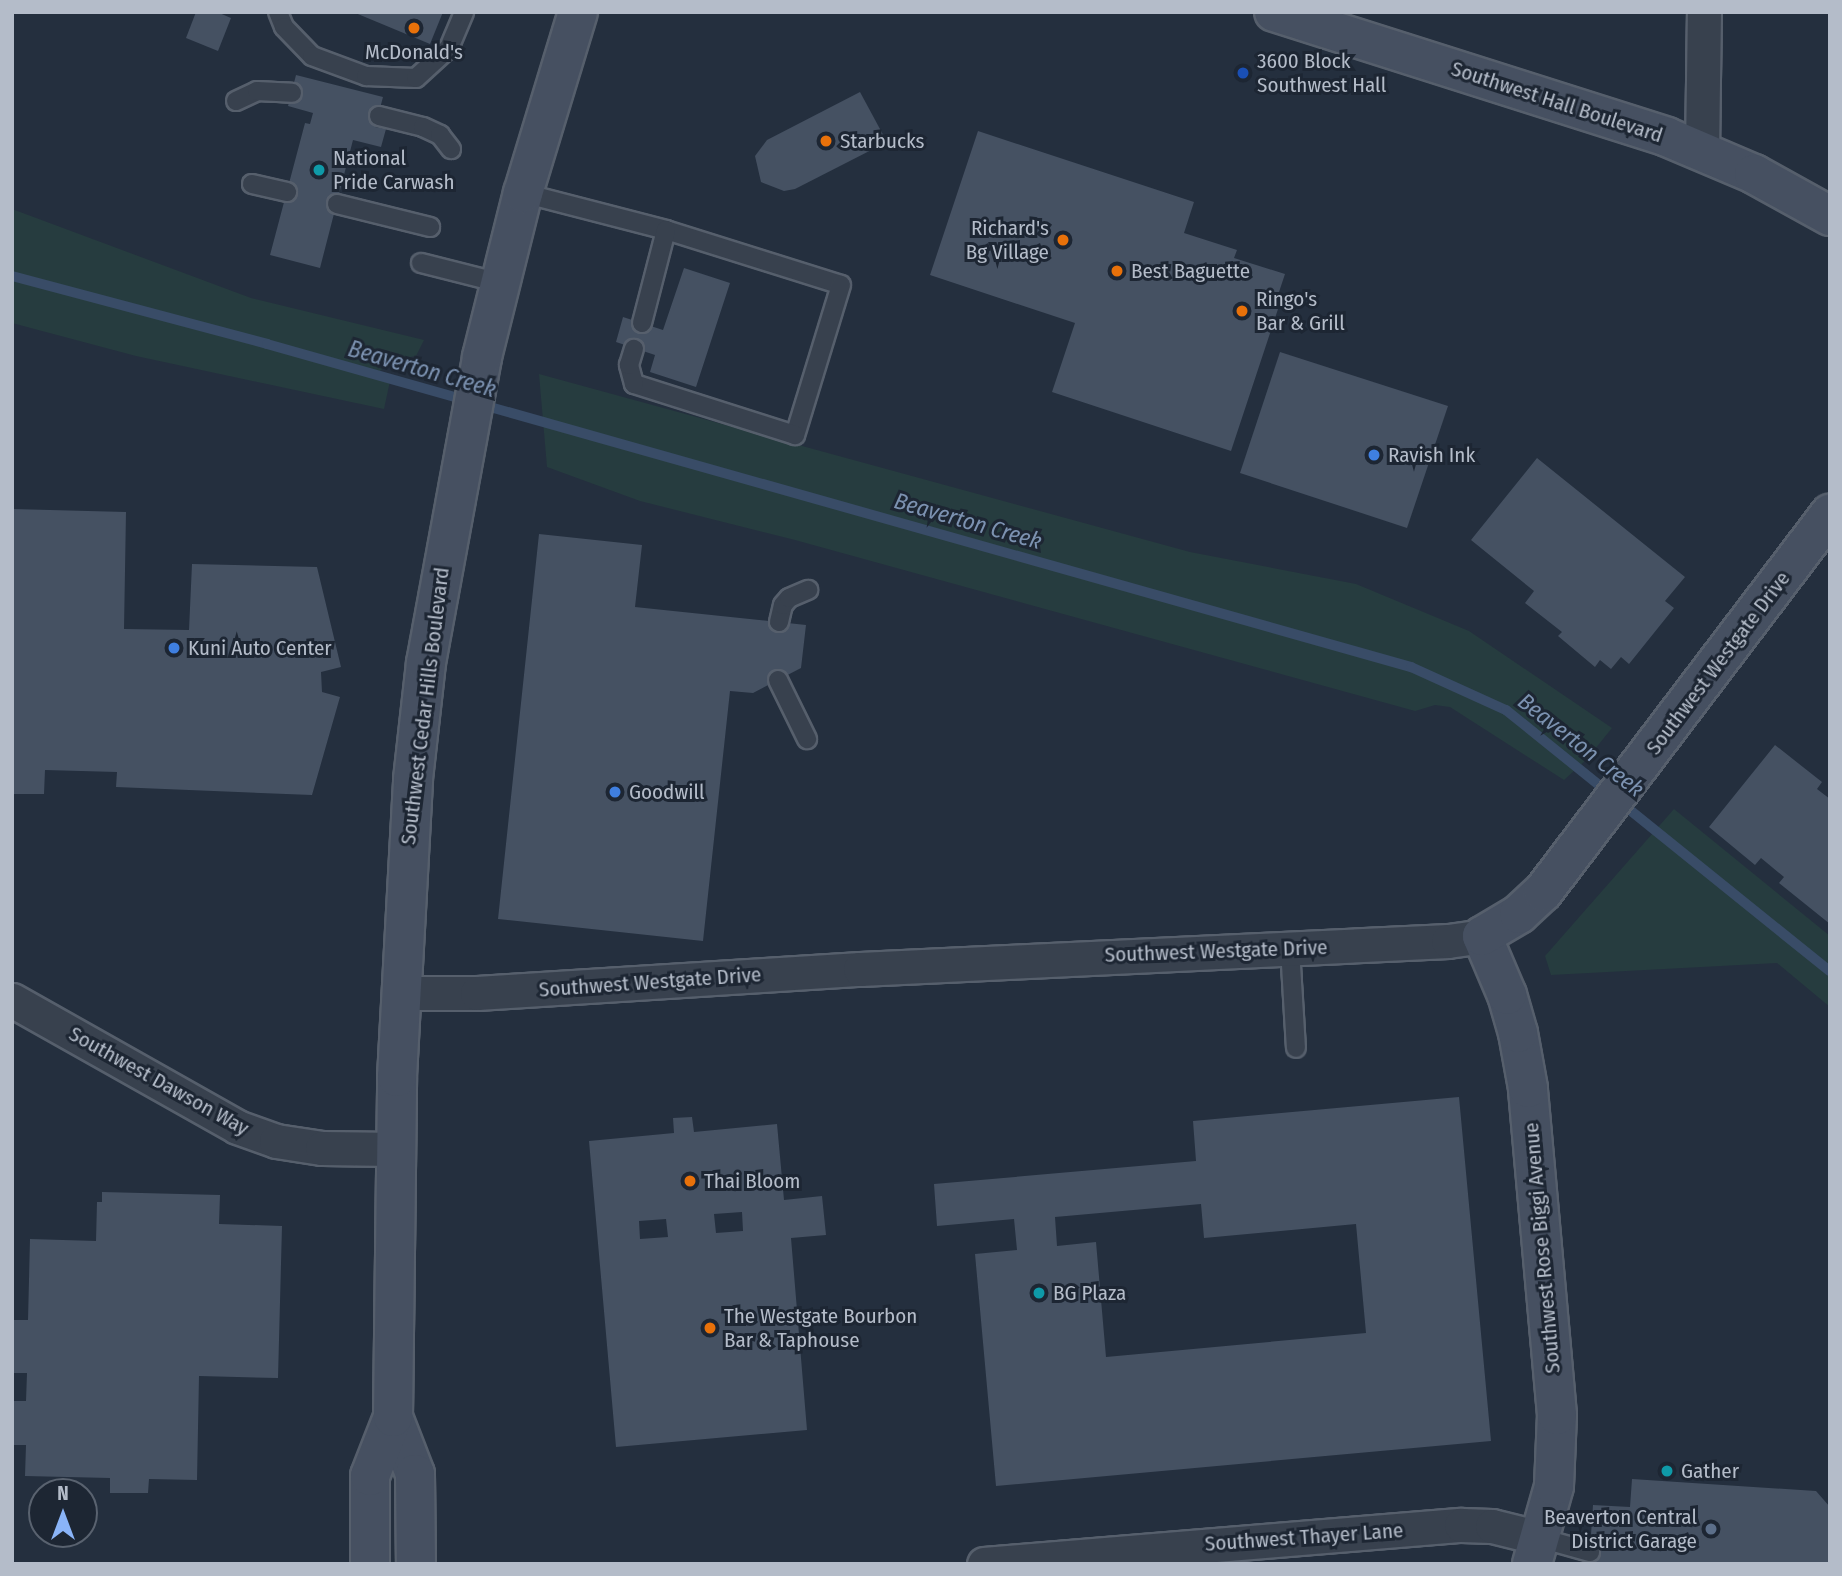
<!DOCTYPE html>
<html>
<head>
<meta charset="utf-8">
<style>
  body { margin:0 }
  #map { position:relative; width:1842px; height:1576px; overflow:hidden; background:#242f3e; font-family:"Fira Sans Condensed",sans-serif }
  div>[style] { position:absolute }
  .green>* { inset:0; background:#263c3f }
  .stream>* { height:10px; margin:-5px; padding:0 5px; transform-origin:5px; border-radius:5px; background:#394c67 }
  .building>* { inset:0; background:#455162 }
  .roads { filter:drop-shadow(2px 0 #565f6c) drop-shadow(-2px 0 #565f6c) drop-shadow(0 2px #565f6c) drop-shadow(0 -2px #565f6c) }
  .lane>* { height:18px; margin:-9px; padding:0 9px; transform-origin:9px; border-radius:9px; background:#38414e }
  .street>* { height:33px; margin:-16.5px; padding:0 16.5px; transform-origin:16.5px; border-radius:16.5px; background:#38414e }
  .secondary>* { height:38px; margin:-19px; padding:0 19px; transform-origin:19px; border-radius:19px; background:#465061 }
  .dots>* { width:19px; height:19px; translate:-50% -50%; box-sizing:border-box; border:4px solid #1d2633; border-radius:50% }
  span { translate:-50% -50%; white-space:nowrap; text-align:center; line-height:1.15; -webkit-text-stroke:6px #1d2633; paint-order:stroke }
  .poi-label { font-size:21px; color:#b4bcc9 }
  .left { translate:0 -50%; text-align:left }
  .right { translate:-100% -50%; text-align:right }
  .street-label { font-size:21px; color:#b4bcc9 }
  .water-label { font-size:23px; color:#7c92b1; font-style:italic }
  .frame { position:absolute; inset:0; border:14px solid #b4bcc9; pointer-events:none }
  .north { position:absolute; left:28px; top:1478px; width:70px; height:70px; box-sizing:border-box; background:#1d2633; border:2px solid #59626f; border-radius:50%; rotate:0deg; font-size:19px; font-weight:700; line-height:28px; text-align:center; color:#b4bcc9 }
  .north::after { content:''; display:block; margin:auto; width:24px; height:32px; background:#8ab4f8; clip-path:polygon(50% 0,100% 100%,50% 72%,0 100%) }
</style>
</head>
<body>
<div id="map">
  <div class="green">
    <div style="clip-path:polygon(12px 209px,251px 298px,424px 340px,416px 356px,393px 360px,374px 376px,390px 381px,384px 409px,136px 356px,12px 323px)"></div>
    <div style="clip-path:polygon(539px 374px,1190px 552px,1356px 584px,1469px 631px,1612px 728px,1586px 760px,1564px 780px,1450px 707px,1435px 705px,1415px 711px,795px 540px,640px 501px,547px 467px)"></div>
    <div style="clip-path:polygon(1674px 809px,1830px 936px,1830px 1007px,1777px 963px,1551px 975px,1545px 956px)"></div>
  </div>
  <div class="stream">
    <div style="left:12px;top:276px;width:264px;rotate:14.9deg"></div>
    <div style="left:267px;top:344px;width:1189px;rotate:15.77deg"></div>
    <div style="left:1411px;top:667px;width:104px;rotate:24.4deg"></div>
    <div style="left:1506px;top:710px;width:416px;rotate:38.9deg"></div>
  </div>
  <div class="building">
    <div style="clip-path:polygon(196px 12px,217px 12px,231px 18px,218px 51px,186px 38px)"></div>
    <div style="clip-path:polygon(353px 12px,443px 12px,430px 44px)"></div>
    <div style="clip-path:polygon(296px 75px,383px 97px,375px 127px,386px 129px,381px 147px,353px 140px,320px 268px,270px 255px,305px 123px,310px 124px,313px 113px,288px 106px)"></div>
    <div style="clip-path:polygon(860px 92px,887px 142px,795px 189px,784px 191px,761px 182px,755px 156px,767px 140px)"></div>
    <div style="clip-path:polygon(978px 131px,1194px 202px,1184px 233px,1237px 250px,1234px 258px,1285px 274px,1276px 301px,1280px 303px,1231px 451px,1052px 392px,1075px 323px,930px 275px)"></div>
    <div style="clip-path:polygon(684px 268px,730px 283px,696px 387px,650px 372px,655px 355px,616px 342px,623px 317px,663px 330px)"></div>
    <div style="clip-path:polygon(1280px 352px,1448px 406px,1407px 528px,1240px 473px)"></div>
    <div style="clip-path:polygon(1537px 458px,1685px 577px,1665px 601px,1674px 608px,1629px 664px,1621px 657px,1611px 669px,1600px 660px,1595px 667px,1558px 636px,1562px 632px,1525px 603px,1534px 591px,1471px 540px)"></div>
    <div style="clip-path:polygon(12px 509px,126px 512px,124px 629px,189px 630px,192px 564px,317px 567px,341px 667px,321px 672px,322px 692px,340px 697px,312px 795px,116px 787px,117px 772px,45px 770px,44px 794px,12px 794px)"></div>
    <div style="clip-path:polygon(539px 534px,642px 545px,635px 607px,806px 625px,801px 668px,753px 693px,730px 691px,703px 941px,498px 919px)"></div>
    <div style="clip-path:polygon(1775px 745px,1822px 782px,1817px 789px,1830px 799px,1830px 924px,1779px 883px,1784px 877px,1761px 858px,1755px 865px,1709px 827px)"></div>
    <div style="clip-path:polygon(evenodd,1459px 1097px,1491px 1441px,996px 1486px,975px 1254px,1017px 1250px,1014px 1219px,937px 1226px,934px 1184px,1196px 1161px,1193px 1121px,1459px 1097px,1201px 1204px,1204px 1238px,1356px 1224px,1366px 1333px,1106px 1357px,1096px 1242px,1057px 1246px,1055px 1217px,1201px 1204px)"></div>
    <div style="clip-path:polygon(evenodd,692px 1117px,694px 1132px,777px 1124px,784px 1200px,822px 1196px,826px 1235px,791px 1238px,807px 1430px,616px 1447px,589px 1141px,674px 1133px,673px 1118px,692px 1117px,742px 1212px,743px 1231px,716px 1233px,714px 1214px,742px 1212px,692px 1117px,666px 1219px,668px 1237px,640px 1239px,639px 1221px,666px 1219px)"></div>
    <div style="clip-path:polygon(102px 1192px,220px 1195px,219px 1224px,282px 1226px,278px 1378px,199px 1376px,197px 1480px,149px 1479px,148px 1493px,110px 1493px,110px 1478px,25px 1476px,26px 1445px,12px 1445px,12px 1401px,26px 1401px,27px 1373px,12px 1373px,12px 1320px,28px 1320px,30px 1239px,96px 1241px,97px 1202px,102px 1202px)"></div>
    <div style="clip-path:polygon(1632px 1479px,1816px 1491px,1830px 1507px,1830px 1564px,1589px 1564px,1593px 1505px,1630px 1507px)"></div>
  </div>
  <div class="roads">
    <div class="lane">
      <div style="left:278px;top:12px;width:16px;rotate:68deg"></div>
      <div style="left:284px;top:27px;width:40px;rotate:46deg"></div>
      <div style="left:312px;top:56px;width:58px;rotate:20.3deg"></div>
      <div style="left:366px;top:76px;width:50px;rotate:2.3deg"></div>
      <div style="left:416px;top:78px;width:45px;rotate:-42.3deg"></div>
      <div style="left:449px;top:48px;width:39px;rotate:-67deg"></div>
      <div style="left:236px;top:101px;width:23px;rotate:-25deg"></div>
      <div style="left:257px;top:91px;width:35px;rotate:3deg"></div>
      <div style="left:379px;top:116px;width:45px;rotate:14deg"></div>
      <div style="left:423px;top:127px;width:19px;rotate:25deg"></div>
      <div style="left:440px;top:135px;width:18px;rotate:52deg"></div>
      <div style="left:252px;top:184px;width:36px;rotate:13deg"></div>
      <div style="left:523px;top:193px;width:148px;rotate:14.5deg"></div>
      <div style="left:666px;top:230px;width:183px;rotate:17.4deg"></div>
      <div style="left:841px;top:285px;width:157px;rotate:107deg"></div>
      <div style="left:795px;top:435px;width:169px;rotate:-162.4deg"></div>
      <div style="left:634px;top:384px;width:20px;rotate:-105deg"></div>
      <div style="left:629px;top:365px;width:17px;rotate:-73deg"></div>
      <div style="left:337px;top:204px;width:96px;rotate:13.9deg"></div>
      <div style="left:421px;top:263px;width:81px;rotate:14.2deg"></div>
      <div style="left:642px;top:323px;width:96px;rotate:-75.5deg"></div>
      <div style="left:779px;top:622px;width:17px;rotate:-77deg"></div>
      <div style="left:783px;top:605px;width:9px;rotate:-49deg"></div>
      <div style="left:789px;top:598px;width:21px;rotate:-23deg"></div>
      <div style="left:778px;top:680px;width:66px;rotate:63.8deg"></div>
      <div style="left:1290px;top:948px;width:100px;rotate:86.6deg"></div>
      <div style="left:1540px;top:1538px;width:52px;rotate:15.6deg"></div>
    </div>
    <div class="street">
      <div style="left:1702px;top:152px;width:140px;rotate:-89.2deg"></div>
      <div style="left:401px;top:993px;width:76px"></div>
      <div style="left:477px;top:993px;width:384px;rotate:-3.6deg"></div>
      <div style="left:860px;top:969px;width:589px;rotate:-2.73deg"></div>
      <div style="left:1448px;top:941px;width:34px;rotate:-8deg"></div>
      <div style="left:12px;top:1000px;width:258px;rotate:29.4deg"></div>
      <div style="left:237px;top:1127px;width:41px;rotate:19.7deg"></div>
      <div style="left:276px;top:1141px;width:47px;rotate:8.7deg"></div>
      <div style="left:322px;top:1148px;width:74px;rotate:0.8deg"></div>
      <div style="left:984px;top:1564px;width:479px;rotate:-4.7deg"></div>
      <div style="left:1461px;top:1525px;width:31px;rotate:2deg"></div>
      <div style="left:1492px;top:1526px;width:49px;rotate:14deg"></div>
    </div>
    <div class="secondary">
      <div style="left:1274px;top:12px;width:412px;rotate:17.6deg"></div>
      <div style="left:1667px;top:137px;width:95px;rotate:23deg"></div>
      <div style="left:1754px;top:174px;width:87px;rotate:28.9deg"></div>
      <div style="left:393px;top:1417px;width:61px;rotate:68.9deg"></div>
      <div style="left:415px;top:1474px;width:90px;rotate:89.4deg"></div>
      <div style="left:370px;top:1564px;width:88px;rotate:-90deg"></div>
      <div style="left:370px;top:1476px;width:63px;rotate:-68.7deg"></div>
      <div style="left:393px;top:1417px;width:340px;rotate:-89.3deg"></div>
      <div style="left:397px;top:1077px;width:298px;rotate:-86.9deg"></div>
      <div style="left:413px;top:779px;width:117px;rotate:-83.6deg"></div>
      <div style="left:426px;top:663px;width:311px;rotate:-79.6deg"></div>
      <div style="left:482px;top:357px;width:169px;rotate:-76deg"></div>
      <div style="left:523px;top:193px;width:189px;rotate:-73.1deg"></div>
      <div style="left:1532px;top:1564px;width:81px;rotate:-74.2deg"></div>
      <div style="left:1554px;top:1486px;width:71px;rotate:-87.6deg"></div>
      <div style="left:1557px;top:1415px;width:328px;rotate:-95.1deg"></div>
      <div style="left:1528px;top:1088px;width:56px;rotate:-100.3deg"></div>
      <div style="left:1518px;top:1033px;width:40px;rotate:-106deg"></div>
      <div style="left:1507px;top:995px;width:64px;rotate:-113deg"></div>
      <div style="left:1482px;top:936px;width:43px;rotate:-30.7deg"></div>
      <div style="left:1519px;top:914px;width:33px;rotate:-43deg"></div>
      <div style="left:1543px;top:892px;width:475px;rotate:-52.8deg"></div>
    </div>
  </div>
  <div class="dots">
    <div style="left:414px;top:28px;background:#e8710a"></div>
    <div style="left:1243px;top:73px;background:#1a4fb4"></div>
    <div style="left:826px;top:141px;background:#e8710a"></div>
    <div style="left:319px;top:170px;background:#0f9aa8"></div>
    <div style="left:1063px;top:240px;background:#e8710a"></div>
    <div style="left:1117px;top:271px;background:#e8710a"></div>
    <div style="left:1242px;top:311px;background:#e8710a"></div>
    <div style="left:1374px;top:455px;background:#3f7fe0"></div>
    <div style="left:174px;top:648px;background:#3f7fe0"></div>
    <div style="left:615px;top:792px;background:#3f7fe0"></div>
    <div style="left:690px;top:1181px;background:#e8710a"></div>
    <div style="left:1039px;top:1293px;background:#0f9aa8"></div>
    <div style="left:710px;top:1328px;background:#e8710a"></div>
    <div style="left:1667px;top:1471px;background:#0f9aa8"></div>
    <div style="left:1711px;top:1529px;background:#5c6f8a"></div>
  </div>
  <div class="poi-label">
    <span style="left:414px;top:52px">McDonald's</span>
    <span class="left" style="left:1257px;top:73px">3600 Block<br>Southwest Hall</span>
    <span class="left" style="left:840px;top:141px">Starbucks</span>
    <span class="left" style="left:333px;top:170px">National<br>Pride Carwash</span>
    <span class="right" style="left:1049px;top:240px">Richard's<br>Bg Village</span>
    <span class="left" style="left:1131px;top:271px">Best Baguette</span>
    <span class="left" style="left:1256px;top:311px">Ringo's<br>Bar &amp; Grill</span>
    <span class="left" style="left:1388px;top:455px">Ravish Ink</span>
    <span class="left" style="left:188px;top:648px">Kuni Auto Center</span>
    <span class="left" style="left:629px;top:792px">Goodwill</span>
    <span class="left" style="left:704px;top:1181px">Thai Bloom</span>
    <span class="left" style="left:1053px;top:1293px">BG Plaza</span>
    <span class="left" style="left:724px;top:1328px">The Westgate Bourbon<br>Bar &amp; Taphouse</span>
    <span class="left" style="left:1681px;top:1471px">Gather</span>
    <span class="right" style="left:1697px;top:1529px">Beaverton Central<br>District Garage</span>
  </div>
  <div class="street-label">
    <span style="left:1557px;top:102px;rotate:18deg">Southwest Hall Boulevard</span>
    <span style="left:1718px;top:663px;rotate:-53deg">Southwest Westgate Drive</span>
    <span style="left:425px;top:706px;rotate:-83deg">Southwest Cedar Hills Boulevard</span>
    <span style="left:1216px;top:951px;rotate:-2deg">Southwest Westgate Drive</span>
    <span style="left:650px;top:982px;rotate:-4deg">Southwest Westgate Drive</span>
    <span style="left:159px;top:1081px;rotate:29deg">Southwest Dawson Way</span>
    <span style="left:1542px;top:1248px;rotate:-95deg">Southwest Rose Biggi Avenue</span>
    <span style="left:1304px;top:1537px;rotate:-4deg">Southwest Thayer Lane</span>
  </div>
  <div class="water-label">
    <span style="left:422px;top:369px;rotate:16deg">Beaverton Creek</span>
    <span style="left:968px;top:521px;rotate:16deg">Beaverton Creek</span>
    <span style="left:1581px;top:745px;rotate:38deg">Beaverton Creek</span>
  </div>
  <div class="frame"></div>
  <div class="north">N</div>
</div>
</body>
</html>
